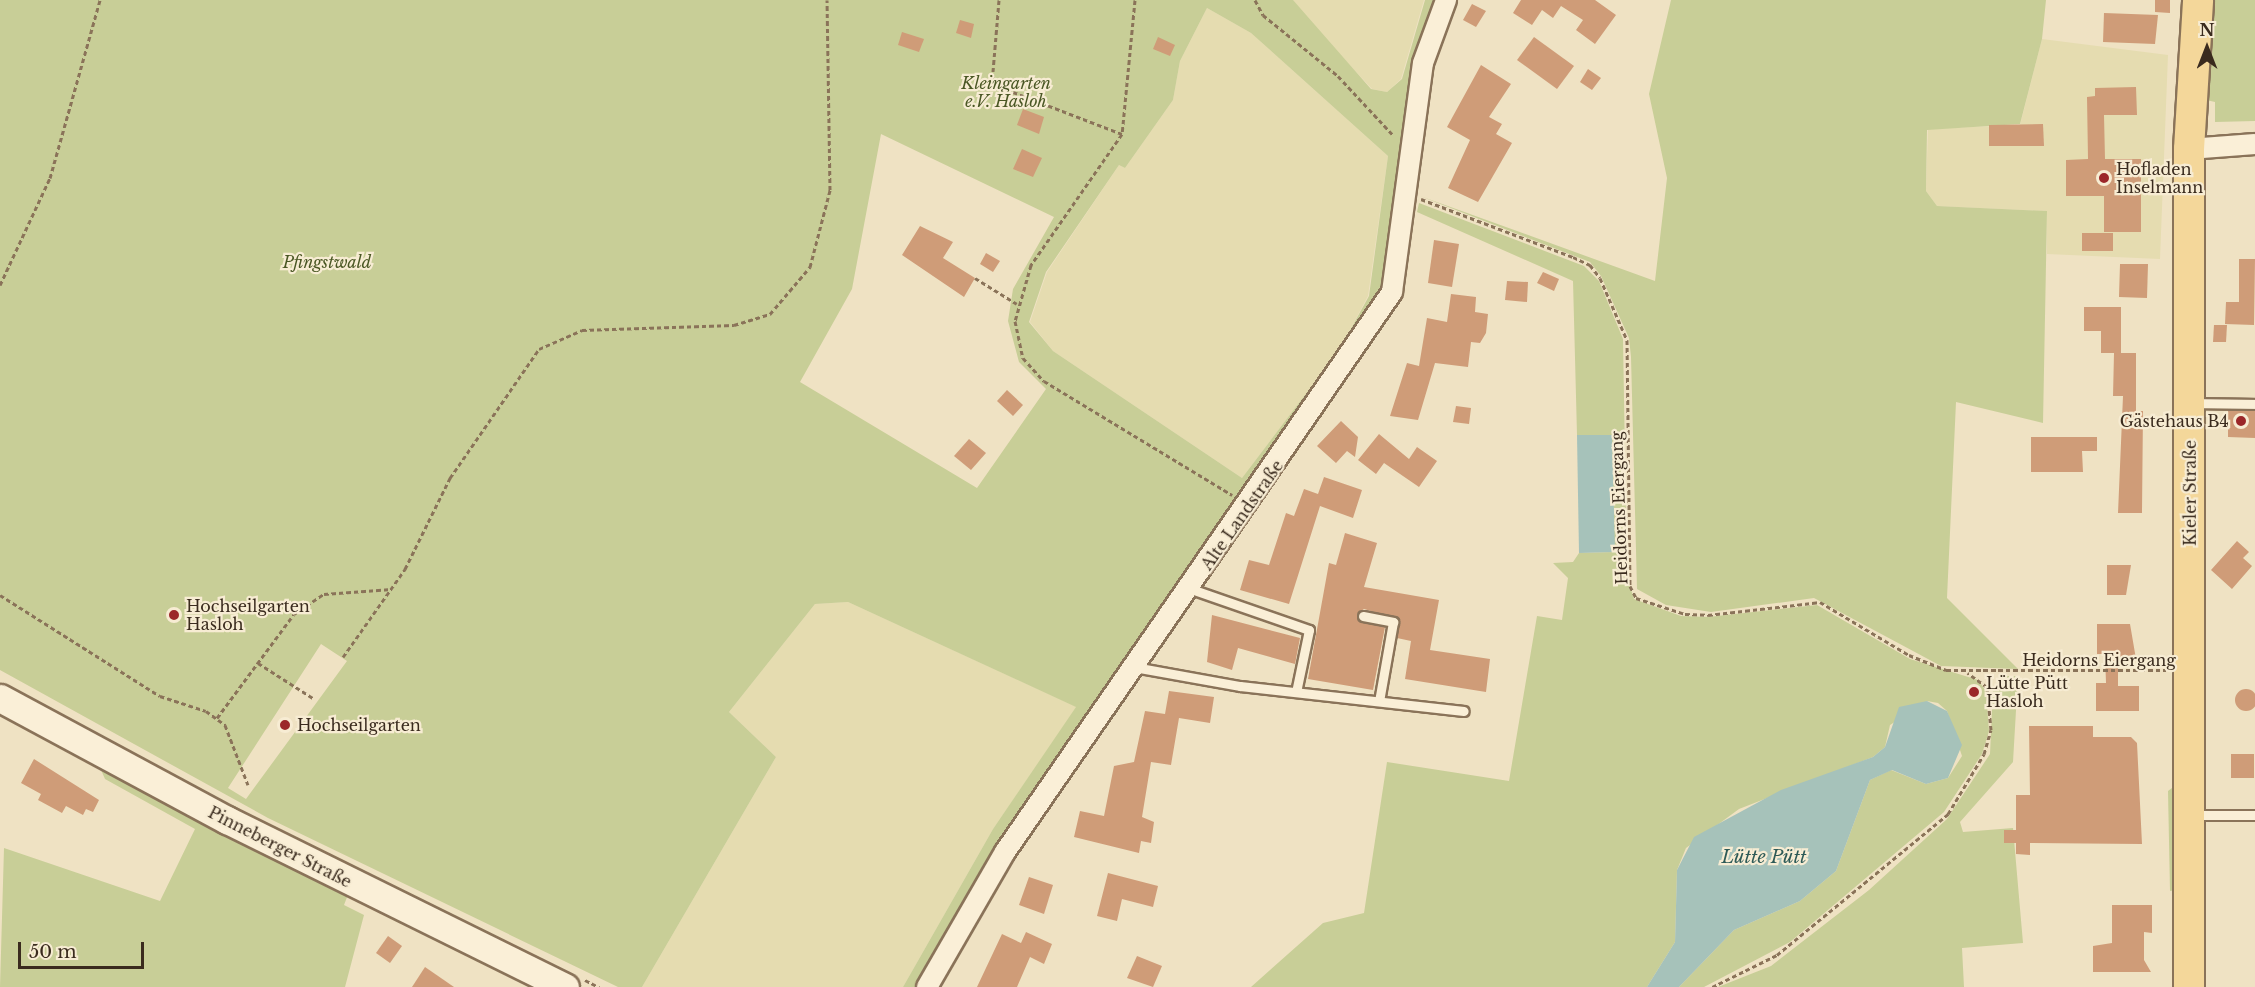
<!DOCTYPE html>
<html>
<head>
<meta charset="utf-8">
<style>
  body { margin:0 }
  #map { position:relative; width:2255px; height:987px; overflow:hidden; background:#efe2c3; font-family:"Libre Baskerville",serif }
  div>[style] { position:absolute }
  .farmland>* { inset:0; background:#e5dcb0 }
  .green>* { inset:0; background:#c8ce97 }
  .water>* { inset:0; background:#a6c2ba }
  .building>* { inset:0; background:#cf9c78 }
  .round { border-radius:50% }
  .path>* { height:3px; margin-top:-1.5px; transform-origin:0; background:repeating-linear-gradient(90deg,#8a7359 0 4.5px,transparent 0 7.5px) }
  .roads { filter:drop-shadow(2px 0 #8a7359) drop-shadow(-2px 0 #8a7359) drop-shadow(0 2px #8a7359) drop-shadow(0 -2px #8a7359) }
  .lane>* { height:9px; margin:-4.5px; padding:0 4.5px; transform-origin:4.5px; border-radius:4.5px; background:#faefd7 }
  .street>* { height:20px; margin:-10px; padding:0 10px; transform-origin:10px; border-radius:10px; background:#faefd7 }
  .secondary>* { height:27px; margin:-13.5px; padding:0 13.5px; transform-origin:13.5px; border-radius:13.5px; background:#faefd7 }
  .primary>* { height:30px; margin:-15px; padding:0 15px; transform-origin:15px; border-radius:15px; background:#f4d79a }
  .dots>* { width:16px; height:16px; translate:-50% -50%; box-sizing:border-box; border:3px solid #f7ecd3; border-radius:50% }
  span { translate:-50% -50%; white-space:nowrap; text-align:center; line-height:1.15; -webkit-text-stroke:4.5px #f7ecd3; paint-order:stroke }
  .park-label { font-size:16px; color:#4a5724; font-style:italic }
  .poi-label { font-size:16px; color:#3a2b1e }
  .left { translate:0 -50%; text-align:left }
  .right { translate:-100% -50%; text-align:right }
  .street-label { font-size:16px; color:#3a2b1e }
  .water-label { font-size:18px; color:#2d5a57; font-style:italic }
  .north { position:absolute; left:2177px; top:18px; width:60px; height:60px; -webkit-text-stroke:4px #f7ecd3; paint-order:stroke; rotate:0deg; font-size:16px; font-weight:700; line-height:24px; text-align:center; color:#3a2b1e }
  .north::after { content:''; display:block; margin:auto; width:21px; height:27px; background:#3a2b1e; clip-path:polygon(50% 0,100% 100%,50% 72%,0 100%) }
  .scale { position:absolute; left:18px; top:942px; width:126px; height:27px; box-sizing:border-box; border:3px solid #3a2b1e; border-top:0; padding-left:8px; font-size:18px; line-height:21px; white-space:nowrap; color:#3a2b1e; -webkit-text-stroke:4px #f7ecd3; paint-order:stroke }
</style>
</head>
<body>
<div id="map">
  <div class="farmland">
    <div style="clip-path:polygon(1289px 0,1424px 0,1401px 79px,1387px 92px,1372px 89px)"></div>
    <div style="clip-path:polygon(1207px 8px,1251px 33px,1388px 156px,1368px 296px,1339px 350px,1242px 478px,1053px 351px,1030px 322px,1047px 272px,1119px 165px,1125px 168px,1173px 100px,1180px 61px)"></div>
    <div style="clip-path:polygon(2042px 39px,2168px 55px,2160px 259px,2047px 254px,2047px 211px,1937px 206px,1926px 191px,1928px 129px,2020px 125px)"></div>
    <div style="clip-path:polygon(848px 602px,1077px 707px,993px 829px,903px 987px,642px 987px,776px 757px,729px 712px,815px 604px)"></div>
  </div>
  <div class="green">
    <div style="clip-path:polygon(evenodd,0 0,1293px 0,1371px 89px,1387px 92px,1402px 79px,1425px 0,1441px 0,1417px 63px,1402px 133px,1393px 267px,1387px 293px,1252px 491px,1086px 716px,972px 892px,918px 987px,903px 987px,993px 829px,1076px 707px,848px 602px,815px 604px,729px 712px,776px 757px,642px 987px,618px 987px,268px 818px,0 670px,0 0,1207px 8px,1251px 33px,1388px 156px,1369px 296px,1339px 350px,1242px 478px,1053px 351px,1029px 322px,1046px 272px,1119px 165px,1125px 168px,1173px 100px,1180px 61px,1207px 8px,0 0,881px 134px,1054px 217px,1013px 289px,1008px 321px,1019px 362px,1046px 389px,977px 488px,800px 382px,852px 289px,881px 134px,0 0,321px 644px,347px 661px,246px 799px,228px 788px,321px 644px)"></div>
    <div style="clip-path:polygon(1671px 0,2046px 0,2042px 39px,2020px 124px,1927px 130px,1926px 191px,1937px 206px,2047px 211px,2043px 423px,1956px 402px,1947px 598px,2018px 669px,1941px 666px,1814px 598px,1711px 612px,1666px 605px,1637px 589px,1631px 357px,1629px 338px,1601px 276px,1590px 262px,1420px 196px,1655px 281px,1667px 178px,1649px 94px)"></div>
    <div style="clip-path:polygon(2208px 0,2255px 0,2255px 121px,2215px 122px,2215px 102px,2202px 99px)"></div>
    <div style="clip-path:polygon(1419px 203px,1584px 266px,1599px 281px,1623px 339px,1627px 577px,1634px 599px,1681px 616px,1708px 617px,1817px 605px,1910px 659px,1978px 680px,1986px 691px,1989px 731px,1982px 754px,1944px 812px,1790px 942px,1704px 987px,1679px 987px,1734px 930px,1800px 901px,1836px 871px,1870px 780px,1891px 770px,1926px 784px,1948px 778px,1962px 756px,1947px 711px,1938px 703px,1927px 701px,1890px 725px,1885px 747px,1873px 757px,1739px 809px,1686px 848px,1677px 870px,1675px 942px,1647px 987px,1251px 987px,1323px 923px,1364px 913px,1387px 762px,1509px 781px,1537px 616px,1562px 620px,1568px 578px,1553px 563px,1573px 562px,1579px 553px,1614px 552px,1612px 435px,1577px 435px,1573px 281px,1417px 212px)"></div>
    <div style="clip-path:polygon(2005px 676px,2018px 676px,2013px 762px,1960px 822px,1963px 832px,2013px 828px,2023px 943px,1962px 948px,1964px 987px,1718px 987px,1771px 966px,1869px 890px,1947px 819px,1990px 754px,1993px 689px)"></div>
    <div style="clip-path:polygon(98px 763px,349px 892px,344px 905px,364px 915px,345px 987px,0 987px,4px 848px,160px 901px,195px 829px,105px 779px)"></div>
    <div style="clip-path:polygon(2172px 788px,2176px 890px,2170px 891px,2168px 791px)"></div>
  </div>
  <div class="water">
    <div style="clip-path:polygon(1577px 435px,1612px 435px,1615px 552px,1579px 553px)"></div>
    <div style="clip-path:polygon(1927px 701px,1947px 711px,1962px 745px,1948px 778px,1926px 784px,1892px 770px,1870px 780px,1836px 871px,1800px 901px,1734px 930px,1679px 987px,1647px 987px,1675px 942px,1677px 870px,1694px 837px,1781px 790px,1873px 757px,1885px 747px,1899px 707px)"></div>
  </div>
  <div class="building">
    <div style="clip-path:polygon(1521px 0,1595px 0,1616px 15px,1595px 44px,1576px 30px,1583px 20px,1561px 6px,1553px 18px,1542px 10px,1532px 25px,1513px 13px)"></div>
    <div style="clip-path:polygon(2155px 0,2170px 0,2170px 13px,2155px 12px)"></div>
    <div style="clip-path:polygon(1472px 4px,1486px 11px,1476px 27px,1463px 20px)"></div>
    <div style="clip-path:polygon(2104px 13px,2158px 15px,2155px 44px,2103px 42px)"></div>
    <div style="clip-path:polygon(960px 20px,974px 24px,971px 38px,956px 33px)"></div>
    <div style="clip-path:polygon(902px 32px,924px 39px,919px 52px,898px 45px)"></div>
    <div style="clip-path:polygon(1158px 37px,1175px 45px,1170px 56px,1153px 49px)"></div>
    <div style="clip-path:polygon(1534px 37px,1574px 66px,1557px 89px,1517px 60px)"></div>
    <div style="clip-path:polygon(1481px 65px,1511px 84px,1489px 117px,1502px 124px,1496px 134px,1512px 143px,1478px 202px,1448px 188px,1470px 140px,1447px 127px)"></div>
    <div style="clip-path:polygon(1588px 69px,1601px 78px,1592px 90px,1580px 82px)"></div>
    <div style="clip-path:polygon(2136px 87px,2137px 115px,2104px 115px,2105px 159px,2141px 159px,2141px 232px,2104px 232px,2104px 196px,2066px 196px,2066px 160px,2088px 159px,2087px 97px,2095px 96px,2095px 88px)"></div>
    <div style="clip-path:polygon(1023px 109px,1044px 117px,1039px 134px,1017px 125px)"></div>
    <div style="clip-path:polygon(2043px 124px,2044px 146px,1989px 146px,1989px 125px)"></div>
    <div style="clip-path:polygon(1022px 149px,1042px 158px,1033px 177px,1013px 169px)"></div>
    <div style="clip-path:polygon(920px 226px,953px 242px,943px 258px,975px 278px,964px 297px,902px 255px)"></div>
    <div style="clip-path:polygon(2082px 233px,2113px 233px,2113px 251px,2082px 251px)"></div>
    <div style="clip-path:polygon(1434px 240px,1459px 244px,1452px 287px,1428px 283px)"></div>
    <div style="clip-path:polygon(986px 253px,1000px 261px,993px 272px,980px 264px)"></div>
    <div style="clip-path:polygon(2239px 259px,2255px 259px,2254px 325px,2225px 324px,2226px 302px,2239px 302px)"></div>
    <div style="clip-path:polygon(2120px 264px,2148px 264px,2147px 298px,2119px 297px)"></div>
    <div style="clip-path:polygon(1543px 272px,1559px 279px,1554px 291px,1537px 283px)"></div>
    <div style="clip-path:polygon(1507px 281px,1528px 282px,1527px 302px,1505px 300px)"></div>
    <div style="clip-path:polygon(1451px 294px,1476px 297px,1475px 312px,1488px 314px,1486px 333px,1480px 343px,1471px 342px,1468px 367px,1435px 363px,1418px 420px,1390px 416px,1407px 363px,1419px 366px,1427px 318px,1447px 322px)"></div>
    <div style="clip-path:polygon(2084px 307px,2121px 307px,2121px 353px,2136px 353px,2136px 411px,2143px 411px,2142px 513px,2118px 513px,2123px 396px,2113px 396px,2114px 353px,2101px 353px,2101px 331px,2084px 331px)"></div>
    <div style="clip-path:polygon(2214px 325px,2227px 325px,2226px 342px,2213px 342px)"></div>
    <div style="clip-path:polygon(1007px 390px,1023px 405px,1013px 416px,997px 401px)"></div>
    <div style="clip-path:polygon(1456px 406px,1471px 408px,1469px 424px,1453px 422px)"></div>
    <div style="clip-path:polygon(2228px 410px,2255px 411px,2255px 438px,2228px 437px)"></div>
    <div style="clip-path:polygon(1341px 421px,1358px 437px,1355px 457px,1347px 451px,1336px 463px,1317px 446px)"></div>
    <div style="clip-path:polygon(1379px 434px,1409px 459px,1417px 447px,1437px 461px,1419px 487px,1384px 463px,1376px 474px,1358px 460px)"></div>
    <div style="clip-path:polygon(2031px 437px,2097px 437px,2097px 451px,2082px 451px,2083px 472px,2031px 472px)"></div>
    <div style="clip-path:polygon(969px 439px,986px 453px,971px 470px,954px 456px)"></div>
    <div style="clip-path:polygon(1324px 477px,1362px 490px,1353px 518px,1320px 506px,1289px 604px,1240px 590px,1249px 560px,1269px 565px,1286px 513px,1294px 516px,1304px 489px,1318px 494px)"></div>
    <div style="clip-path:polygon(1345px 533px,1377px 543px,1364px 587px,1439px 600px,1430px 650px,1490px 659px,1486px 692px,1405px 679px,1411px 641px,1397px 638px,1399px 619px,1364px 609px,1357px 614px,1359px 621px,1385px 627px,1373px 690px,1308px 679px,1329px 563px,1336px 565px)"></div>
    <div style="clip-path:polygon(2237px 541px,2249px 552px,2243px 558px,2252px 566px,2232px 589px,2211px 570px)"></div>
    <div style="clip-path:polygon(2107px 565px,2131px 565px,2126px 595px,2107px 595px)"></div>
    <div style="clip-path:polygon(1212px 615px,1300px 638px,1295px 664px,1238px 648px,1232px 670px,1207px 662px)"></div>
    <div style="clip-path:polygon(2097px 624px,2130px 624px,2136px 659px,2118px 659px,2118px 686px,2139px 686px,2139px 711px,2096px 711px,2096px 683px,2106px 683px,2105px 654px,2097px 654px)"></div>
    <div class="round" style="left:2235px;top:689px;width:22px;height:22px"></div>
    <div style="clip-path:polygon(1169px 691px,1214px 697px,1210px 723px,1179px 718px,1171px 765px,1151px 762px,1142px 817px,1154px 822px,1151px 843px,1141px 841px,1139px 853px,1074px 837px,1080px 811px,1104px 816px,1114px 766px,1134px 762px,1145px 711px,1165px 714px)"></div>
    <div style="clip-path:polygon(2029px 726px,2093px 726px,2093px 737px,2131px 737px,2137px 743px,2142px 844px,2030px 843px,2030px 855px,2016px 854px,2016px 843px,2004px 843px,2004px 830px,2016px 830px,2016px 795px,2030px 795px)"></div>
    <div style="clip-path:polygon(2231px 754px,2254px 754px,2254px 778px,2231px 778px)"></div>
    <div style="clip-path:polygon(34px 759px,99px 800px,93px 812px,86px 809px,83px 815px,66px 806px,62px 813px,38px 800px,41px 794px,21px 783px)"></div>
    <div style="clip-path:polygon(1108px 873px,1158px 886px,1153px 907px,1122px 899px,1117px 921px,1097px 916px)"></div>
    <div style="clip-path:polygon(1029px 877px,1053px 885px,1044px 914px,1019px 905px)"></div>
    <div style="clip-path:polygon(2112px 905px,2152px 905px,2152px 933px,2144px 932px,2144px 960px,2151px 972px,2093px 972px,2093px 946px,2112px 943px)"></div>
    <div style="clip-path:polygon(1026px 932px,1052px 944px,1044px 964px,1030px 957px,1017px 987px,977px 987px,1002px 934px,1021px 943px)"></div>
    <div style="clip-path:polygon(388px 936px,402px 946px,390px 963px,376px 953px)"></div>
    <div style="clip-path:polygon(1137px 956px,1162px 966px,1153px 987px,1127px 978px)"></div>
    <div style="clip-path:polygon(425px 967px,454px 987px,412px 987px)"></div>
  </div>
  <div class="path">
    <div style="left:999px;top:0;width:84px;rotate:94.8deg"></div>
    <div style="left:992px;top:84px;width:139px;rotate:21deg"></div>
    <div style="left:1135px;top:0;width:135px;rotate:95.5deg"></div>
    <div style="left:1122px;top:134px;width:160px;rotate:124.8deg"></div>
    <div style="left:1031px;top:265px;width:58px;rotate:105.9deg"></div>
    <div style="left:1015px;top:321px;width:38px;rotate:78deg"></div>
    <div style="left:1023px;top:358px;width:31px;rotate:48deg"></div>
    <div style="left:1044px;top:381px;width:220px;rotate:31.2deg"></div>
    <div style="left:1255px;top:0;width:17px;rotate:62deg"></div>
    <div style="left:1263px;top:15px;width:97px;rotate:39.1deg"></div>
    <div style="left:1338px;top:76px;width:82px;rotate:47deg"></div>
    <div style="left:1421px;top:199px;width:163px;rotate:20.9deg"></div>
    <div style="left:1573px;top:257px;width:19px;rotate:25deg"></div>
    <div style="left:1590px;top:265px;width:16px;rotate:52deg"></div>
    <div style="left:1600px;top:278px;width:68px;rotate:66.5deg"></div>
    <div style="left:1627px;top:340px;width:246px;rotate:89.3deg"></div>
    <div style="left:1630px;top:586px;width:13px;rotate:63deg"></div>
    <div style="left:1636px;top:598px;width:52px;rotate:18.1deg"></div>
    <div style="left:1685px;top:614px;width:23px;rotate:2deg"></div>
    <div style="left:1708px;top:615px;width:113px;rotate:-6.6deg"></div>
    <div style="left:1820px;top:602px;width:104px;rotate:30.8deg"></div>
    <div style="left:1909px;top:655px;width:40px;rotate:22deg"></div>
    <div style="left:1946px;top:670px;width:220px"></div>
    <div style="left:975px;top:278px;width:49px;rotate:31.8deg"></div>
    <div style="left:0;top:285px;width:118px;rotate:-65deg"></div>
    <div style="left:50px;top:178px;width:185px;rotate:-74.3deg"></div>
    <div style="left:0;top:595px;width:189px;rotate:32.3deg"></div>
    <div style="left:160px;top:696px;width:48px;rotate:18.1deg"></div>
    <div style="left:206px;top:711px;width:24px;rotate:36deg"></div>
    <div style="left:225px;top:725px;width:64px;rotate:69deg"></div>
    <div style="left:343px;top:657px;width:108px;rotate:-54.8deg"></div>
    <div style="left:405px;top:569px;width:102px;rotate:-63.7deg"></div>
    <div style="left:450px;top:478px;width:157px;rotate:-55.4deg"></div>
    <div style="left:539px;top:349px;width:47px;rotate:-23.8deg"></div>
    <div style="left:582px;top:330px;width:152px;rotate:-1.9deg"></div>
    <div style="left:734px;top:325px;width:38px;rotate:-17deg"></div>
    <div style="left:770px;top:314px;width:62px;rotate:-49.6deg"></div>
    <div style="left:810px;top:267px;width:80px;rotate:-75.4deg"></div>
    <div style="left:830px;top:190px;width:190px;rotate:-90.9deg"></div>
    <div style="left:258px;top:663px;width:65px;rotate:32.5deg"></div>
    <div style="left:217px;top:718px;width:129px;rotate:-53.5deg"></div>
    <div style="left:294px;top:614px;width:36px;rotate:-34deg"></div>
    <div style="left:324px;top:594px;width:68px;rotate:-4.2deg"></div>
    <div style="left:585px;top:980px;width:16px;rotate:27deg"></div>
    <div style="left:1712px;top:987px;width:72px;rotate:-26.2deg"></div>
    <div style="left:1777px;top:955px;width:222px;rotate:-39.5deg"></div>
    <div style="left:1948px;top:814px;width:70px;rotate:-59deg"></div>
    <div style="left:1984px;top:754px;width:25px;rotate:-74deg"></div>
    <div style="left:1991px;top:730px;width:43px;rotate:-95.3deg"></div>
    <div style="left:1987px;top:687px;width:24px;rotate:-144deg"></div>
  </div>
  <div class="roads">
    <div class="lane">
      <div style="left:2192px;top:403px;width:63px;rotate:0.9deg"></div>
      <div style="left:1191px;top:589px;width:125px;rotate:19.2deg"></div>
      <div style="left:1309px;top:630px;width:63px;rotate:101.8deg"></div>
      <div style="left:1363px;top:616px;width:31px;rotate:11deg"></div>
      <div style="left:1393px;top:622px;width:80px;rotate:100deg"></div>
      <div style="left:1134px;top:667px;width:108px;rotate:10.2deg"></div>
      <div style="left:1240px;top:686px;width:225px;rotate:6.4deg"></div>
      <div style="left:2192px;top:815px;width:63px"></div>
    </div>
    <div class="street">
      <div style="left:2189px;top:149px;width:66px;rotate:-4.3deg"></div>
      <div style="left:927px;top:987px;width:156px;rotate:-60deg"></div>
      <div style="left:1005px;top:852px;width:681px;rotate:-55.35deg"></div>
      <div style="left:1392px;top:292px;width:231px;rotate:-82.3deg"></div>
      <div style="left:1423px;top:63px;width:67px;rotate:-69.9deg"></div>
    </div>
    <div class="secondary">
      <div style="left:0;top:698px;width:258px;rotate:28.3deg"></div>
      <div style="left:227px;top:820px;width:377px;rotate:26.3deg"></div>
    </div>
    <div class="primary">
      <div style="left:2189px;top:987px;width:838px;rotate:-90deg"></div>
      <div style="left:2189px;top:149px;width:149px;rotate:-86.5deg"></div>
    </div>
  </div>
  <div class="dots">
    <div style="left:2104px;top:178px;background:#9b2729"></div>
    <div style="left:2241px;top:421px;background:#9b2729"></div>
    <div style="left:174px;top:615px;background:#9b2729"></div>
    <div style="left:1974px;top:692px;background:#9b2729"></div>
    <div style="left:285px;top:725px;background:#9b2729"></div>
  </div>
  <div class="park-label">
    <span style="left:1006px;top:92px">Kleingarten<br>e.V. Hasloh</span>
    <span style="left:327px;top:262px">Pfingstwald</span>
  </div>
  <div class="poi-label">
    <span class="left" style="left:2116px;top:178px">Hofladen<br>Inselmann</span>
    <span class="right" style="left:2229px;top:421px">Gästehaus B4</span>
    <span class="left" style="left:186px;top:615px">Hochseilgarten<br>Hasloh</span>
    <span class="left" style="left:1986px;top:692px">Lütte Pütt<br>Hasloh</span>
    <span class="left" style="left:297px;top:725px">Hochseilgarten</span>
  </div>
  <div class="street-label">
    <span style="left:2190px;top:493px;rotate:-90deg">Kieler Straße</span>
    <span style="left:1619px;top:508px;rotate:-92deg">Heidorns Eiergang</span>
    <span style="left:1242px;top:515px;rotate:-55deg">Alte Landstraße</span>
    <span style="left:2099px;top:660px">Heidorns Eiergang</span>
    <span style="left:280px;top:847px;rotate:27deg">Pinneberger Straße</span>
  </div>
  <div class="water-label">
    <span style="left:1764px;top:857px">Lütte Pütt</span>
  </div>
  <div class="north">N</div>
  <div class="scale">50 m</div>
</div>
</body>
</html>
